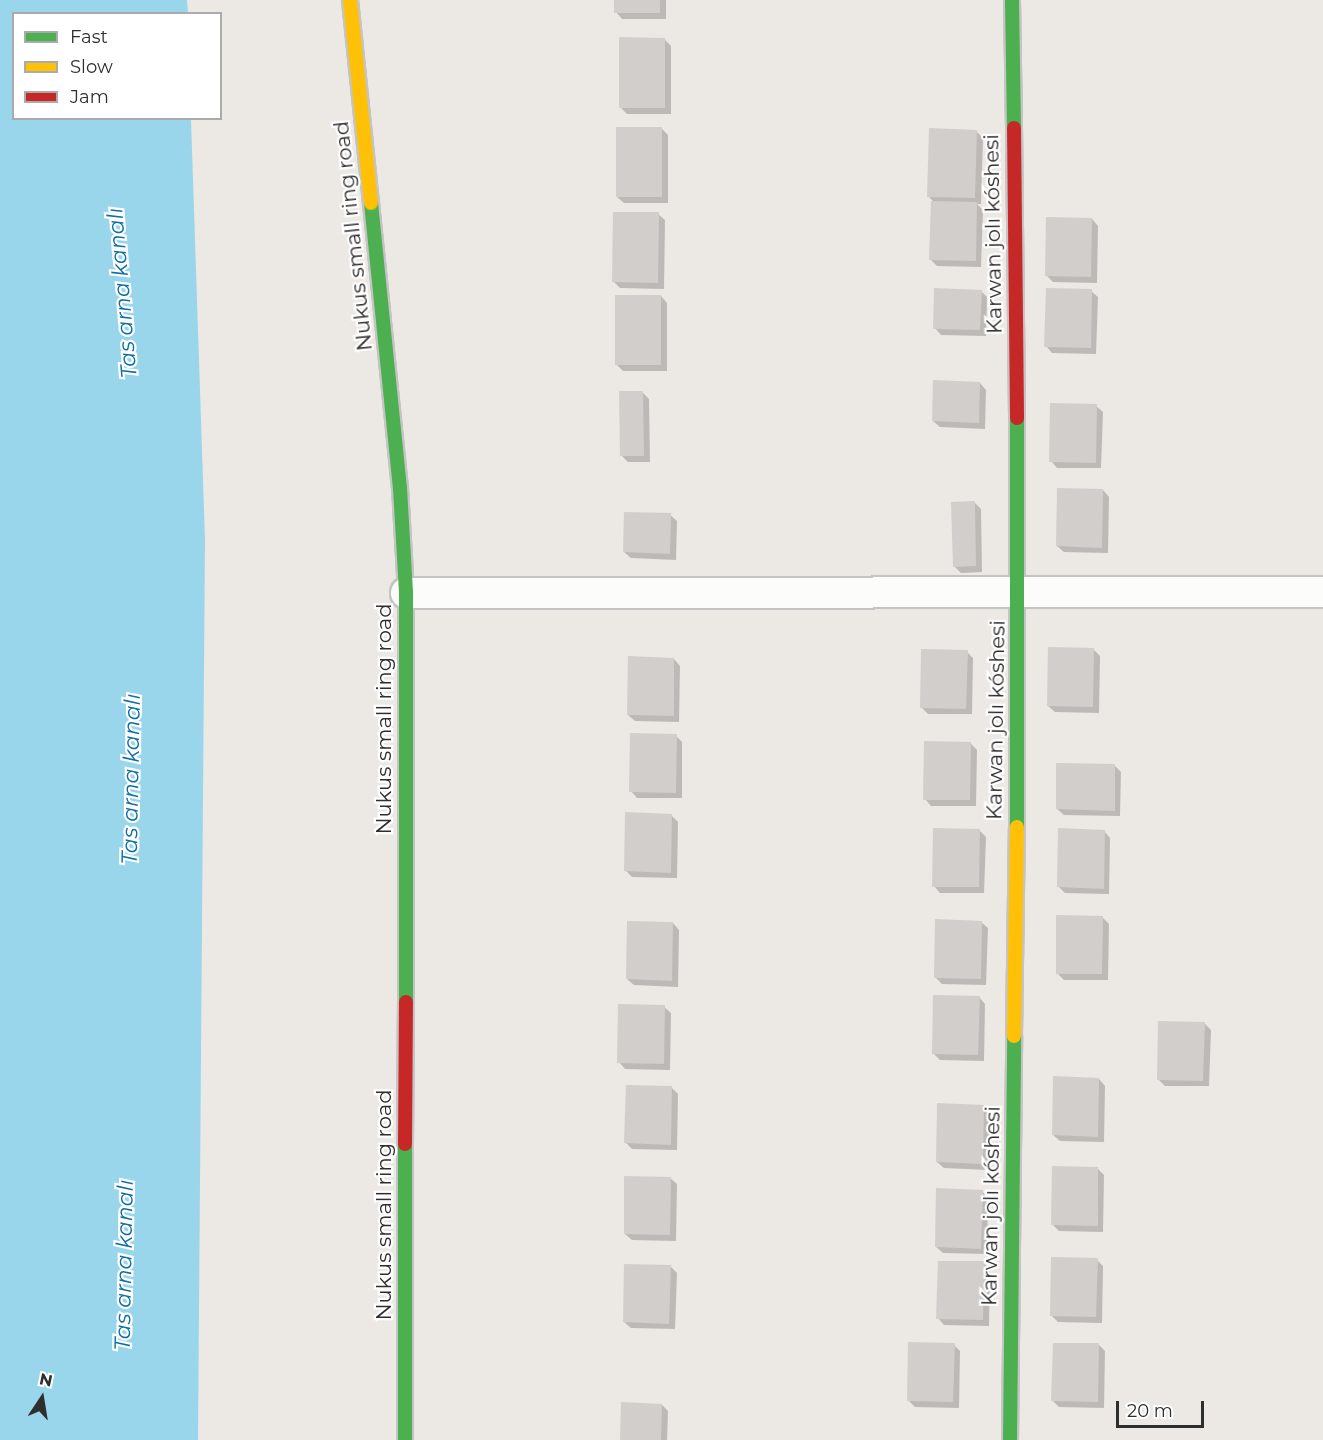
<!DOCTYPE html>
<html>
<head>
<meta charset="utf-8">
<style>
  body { margin:0 }
  #map { position:relative; width:1323px; height:1440px; overflow:hidden; background:#ece8e4; font-family:Montserrat,sans-serif }
  div>[style] { position:absolute }
  .water>* { inset:0; background:#99d6ec }
  .shadow>* { inset:0; background:#0003 }
  .building>* { inset:0; background:#d1cecb }
  .roads { filter:drop-shadow(2px 0 #c5c4c5) drop-shadow(-2px 0 #c5c4c5) drop-shadow(0 2px #c5c4c5) drop-shadow(0 -2px #c5c4c5) }
  .street>* { height:30px; margin:-15px; padding:0 15px; transform-origin:15px; border-radius:15px; background:#fcfcfb }
  .fast>* { height:14px; margin:-7px; padding:0 7px; transform-origin:7px; border-radius:7px; background:#4caf50 }
  .slow>* { height:14px; margin:-7px; padding:0 7px; transform-origin:7px; border-radius:7px; background:#ffc107 }
  .jam>* { height:14px; margin:-7px; padding:0 7px; transform-origin:7px; border-radius:7px; background:#c62828 }
  span { translate:-50% -50%; white-space:nowrap; text-align:center; line-height:1.15; -webkit-text-stroke:4.5px #fff; paint-order:stroke }
  .street-label { font-size:21px; color:#2e2e2e }
  .water-label { font-size:22px; color:#0d6fa3; font-style:italic }
  .legend { position:absolute; left:12px; top:12px; width:210px; height:108px; box-sizing:border-box; background:#fff; border:2px solid #ababab; margin:0; padding:8px 10px; list-style:none; font-size:18px; color:#2e2e2e }
  .legend li { display:flex; align-items:center; gap:12px; height:30px }
  .legend b { width:30px; border:2px solid #ababab }
  .north { position:absolute; left:12px; top:1368px; width:60px; height:60px; -webkit-text-stroke:4px #fff; paint-order:stroke; rotate:12deg; font-size:16px; font-weight:700; line-height:24px; text-align:center; color:#2e2e2e }
  .north::after { content:''; display:block; margin:auto; width:21px; height:27px; background:#2e2e2e; clip-path:polygon(50% 0,100% 100%,50% 72%,0 100%) }
  .scale { position:absolute; left:1116px; top:1401px; width:88px; height:27px; box-sizing:border-box; border:3px solid #2e2e2e; border-top:0; padding-left:8px; font-size:18px; line-height:21px; white-space:nowrap; color:#2e2e2e; -webkit-text-stroke:4px #fff; paint-order:stroke }
</style>
</head>
<body>
<div id="map">
  <div class="water">
    <div style="clip-path:polygon(0 0,187px 0,188px 13px,14px 14px,14px 118px,191px 119px,205px 540px,198px 1440px,0 1440px)"></div>
  </div>
  <div class="shadow">
    <div style="clip-path:polygon(616px 0,666px 0,666px 19px,622px 19px,616px 12px)"></div>
    <div style="clip-path:polygon(665px 40px,671px 46px,671px 114px,627px 114px,621px 108px)"></div>
    <div style="clip-path:polygon(662px 129px,668px 135px,668px 203px,624px 203px,617px 197px)"></div>
    <div style="clip-path:polygon(977px 132px,983px 138px,981px 204px,977px 204px,983px 210px,981px 267px,937px 266px,931px 260px,935px 203px,928px 196px)"></div>
    <div style="clip-path:polygon(658px 214px,665px 220px,664px 289px,620px 288px,614px 282px)"></div>
    <div style="clip-path:polygon(1092px 219px,1098px 226px,1097px 283px,1053px 282px,1046px 275px)"></div>
    <div style="clip-path:polygon(981px 291px,987px 297px,986px 336px,941px 335px,935px 328px)"></div>
    <div style="clip-path:polygon(1091px 291px,1098px 297px,1096px 354px,1052px 353px,1046px 346px)"></div>
    <div style="clip-path:polygon(661px 296px,667px 303px,667px 371px,623px 371px,616px 364px)"></div>
    <div style="clip-path:polygon(980px 383px,986px 390px,985px 429px,940px 427px,933px 421px)"></div>
    <div style="clip-path:polygon(642px 392px,649px 399px,650px 462px,628px 462px,622px 456px)"></div>
    <div style="clip-path:polygon(1096px 406px,1103px 412px,1101px 468px,1057px 468px,1051px 461px)"></div>
    <div style="clip-path:polygon(1103px 490px,1109px 497px,1108px 553px,1064px 552px,1057px 546px)"></div>
    <div style="clip-path:polygon(975px 503px,981px 509px,982px 572px,961px 573px,954px 566px)"></div>
    <div style="clip-path:polygon(670px 515px,677px 521px,676px 560px,631px 558px,624px 552px)"></div>
    <div style="clip-path:polygon(1094px 650px,1100px 656px,1099px 713px,1055px 712px,1048px 706px)"></div>
    <div style="clip-path:polygon(967px 652px,973px 658px,972px 714px,928px 714px,921px 707px)"></div>
    <div style="clip-path:polygon(674px 659px,680px 666px,679px 722px,635px 721px,628px 715px)"></div>
    <div style="clip-path:polygon(676px 736px,682px 742px,682px 798px,637px 798px,631px 791px)"></div>
    <div style="clip-path:polygon(970px 743px,977px 750px,976px 806px,931px 806px,925px 799px)"></div>
    <div style="clip-path:polygon(1115px 766px,1121px 772px,1120px 816px,1064px 815px,1057px 809px)"></div>
    <div style="clip-path:polygon(671px 815px,678px 822px,677px 878px,632px 877px,626px 871px)"></div>
    <div style="clip-path:polygon(979px 830px,986px 837px,984px 893px,940px 893px,934px 886px)"></div>
    <div style="clip-path:polygon(1104px 831px,1110px 838px,1109px 894px,1065px 893px,1059px 887px)"></div>
    <div style="clip-path:polygon(1102px 917px,1109px 924px,1108px 980px,1064px 980px,1057px 973px)"></div>
    <div style="clip-path:polygon(981px 922px,988px 928px,986px 985px,942px 984px,936px 978px)"></div>
    <div style="clip-path:polygon(673px 923px,679px 930px,678px 987px,634px 985px,627px 979px)"></div>
    <div style="clip-path:polygon(979px 997px,985px 1004px,984px 1061px,940px 1060px,933px 1053px)"></div>
    <div style="clip-path:polygon(664px 1007px,671px 1013px,670px 1070px,625px 1069px,619px 1062px)"></div>
    <div style="clip-path:polygon(1204px 1023px,1211px 1030px,1209px 1086px,1165px 1086px,1158px 1079px)"></div>
    <div style="clip-path:polygon(1099px 1079px,1105px 1086px,1104px 1142px,1060px 1141px,1053px 1135px)"></div>
    <div style="clip-path:polygon(671px 1087px,678px 1094px,677px 1150px,632px 1149px,626px 1143px)"></div>
    <div style="clip-path:polygon(983px 1106px,990px 1113px,988px 1170px,944px 1168px,937px 1162px)"></div>
    <div style="clip-path:polygon(1098px 1169px,1104px 1175px,1103px 1232px,1059px 1231px,1052px 1224px)"></div>
    <div style="clip-path:polygon(670px 1178px,677px 1184px,676px 1241px,632px 1240px,625px 1234px)"></div>
    <div style="clip-path:polygon(982px 1191px,988px 1198px,987px 1254px,943px 1253px,936px 1247px)"></div>
    <div style="clip-path:polygon(1097px 1260px,1103px 1266px,1102px 1323px,1058px 1322px,1051px 1315px)"></div>
    <div style="clip-path:polygon(983px 1263px,990px 1269px,989px 1326px,944px 1325px,938px 1318px)"></div>
    <div style="clip-path:polygon(670px 1266px,677px 1273px,675px 1329px,631px 1328px,624px 1322px)"></div>
    <div style="clip-path:polygon(954px 1345px,960px 1351px,959px 1408px,915px 1407px,908px 1400px)"></div>
    <div style="clip-path:polygon(1099px 1345px,1105px 1351px,1104px 1408px,1059px 1407px,1053px 1401px)"></div>
    <div style="clip-path:polygon(662px 1405px,668px 1411px,667px 1440px,622px 1440px)"></div>
  </div>
  <div class="building">
    <div style="clip-path:polygon(614px 0,660px 0,660px 13px,614px 13px)"></div>
    <div style="clip-path:polygon(619px 37px,665px 38px,665px 108px,619px 108px)"></div>
    <div style="clip-path:polygon(616px 127px,662px 127px,662px 197px,616px 197px)"></div>
    <div style="clip-path:polygon(929px 128px,977px 130px,975px 198px,927px 197px)"></div>
    <div style="clip-path:polygon(931px 201px,977px 202px,976px 261px,929px 260px)"></div>
    <div style="clip-path:polygon(613px 212px,659px 212px,658px 283px,612px 282px)"></div>
    <div style="clip-path:polygon(1046px 217px,1092px 218px,1091px 277px,1045px 276px)"></div>
    <div style="clip-path:polygon(934px 288px,982px 290px,980px 330px,933px 329px)"></div>
    <div style="clip-path:polygon(1046px 288px,1092px 289px,1091px 348px,1044px 347px)"></div>
    <div style="clip-path:polygon(615px 295px,661px 295px,661px 365px,615px 365px)"></div>
    <div style="clip-path:polygon(933px 380px,980px 382px,979px 423px,932px 421px)"></div>
    <div style="clip-path:polygon(619px 391px,643px 391px,644px 456px,620px 456px)"></div>
    <div style="clip-path:polygon(1050px 403px,1097px 404px,1096px 463px,1049px 462px)"></div>
    <div style="clip-path:polygon(1057px 488px,1103px 489px,1102px 548px,1056px 546px)"></div>
    <div style="clip-path:polygon(975px 501px,976px 566px,953px 567px,951px 502px)"></div>
    <div style="clip-path:polygon(624px 512px,671px 513px,670px 554px,623px 552px)"></div>
    <div style="clip-path:polygon(1048px 647px,1094px 648px,1093px 707px,1047px 706px)"></div>
    <div style="clip-path:polygon(921px 649px,968px 650px,966px 709px,920px 708px)"></div>
    <div style="clip-path:polygon(628px 656px,674px 658px,674px 716px,627px 715px)"></div>
    <div style="clip-path:polygon(630px 733px,677px 734px,676px 793px,629px 792px)"></div>
    <div style="clip-path:polygon(924px 741px,971px 742px,970px 800px,923px 800px)"></div>
    <div style="clip-path:polygon(1056px 763px,1115px 764px,1115px 811px,1056px 809px)"></div>
    <div style="clip-path:polygon(625px 812px,672px 814px,671px 873px,624px 871px)"></div>
    <div style="clip-path:polygon(933px 828px,980px 829px,979px 887px,932px 887px)"></div>
    <div style="clip-path:polygon(1058px 828px,1105px 830px,1104px 889px,1057px 887px)"></div>
    <div style="clip-path:polygon(1056px 915px,1103px 916px,1102px 974px,1056px 974px)"></div>
    <div style="clip-path:polygon(935px 919px,982px 921px,981px 979px,934px 978px)"></div>
    <div style="clip-path:polygon(627px 921px,673px 922px,672px 981px,626px 979px)"></div>
    <div style="clip-path:polygon(933px 995px,980px 996px,978px 1055px,932px 1054px)"></div>
    <div style="clip-path:polygon(618px 1004px,665px 1005px,664px 1064px,617px 1063px)"></div>
    <div style="clip-path:polygon(1158px 1021px,1205px 1022px,1203px 1081px,1157px 1080px)"></div>
    <div style="clip-path:polygon(1053px 1076px,1099px 1078px,1098px 1137px,1052px 1135px)"></div>
    <div style="clip-path:polygon(626px 1085px,672px 1086px,671px 1145px,624px 1143px)"></div>
    <div style="clip-path:polygon(937px 1103px,984px 1105px,983px 1164px,936px 1162px)"></div>
    <div style="clip-path:polygon(1052px 1166px,1098px 1167px,1098px 1226px,1051px 1225px)"></div>
    <div style="clip-path:polygon(624px 1176px,671px 1177px,670px 1235px,624px 1234px)"></div>
    <div style="clip-path:polygon(936px 1188px,983px 1190px,981px 1249px,935px 1247px)"></div>
    <div style="clip-path:polygon(1051px 1257px,1098px 1258px,1096px 1317px,1050px 1316px)"></div>
    <div style="clip-path:polygon(938px 1261px,984px 1261px,983px 1320px,936px 1319px)"></div>
    <div style="clip-path:polygon(624px 1264px,671px 1265px,669px 1324px,623px 1322px)"></div>
    <div style="clip-path:polygon(908px 1342px,955px 1343px,953px 1402px,907px 1401px)"></div>
    <div style="clip-path:polygon(1053px 1343px,1099px 1343px,1098px 1402px,1051px 1401px)"></div>
    <div style="clip-path:polygon(621px 1402px,662px 1404px,661px 1440px,620px 1440px)"></div>
  </div>
  <div class="roads">
    <div class="street">
      <div style="left:406px;top:593px;width:917px;rotate:-0.06deg"></div>
    </div>
    <div class="fast">
      <div style="left:1012px;top:0;width:128px;rotate:89.1deg"></div>
      <div style="left:371px;top:203px;width:286px;rotate:84.2deg"></div>
      <div style="left:400px;top:488px;width:105px;rotate:86.7deg"></div>
      <div style="left:406px;top:593px;width:409px;rotate:90deg"></div>
      <div style="left:1017px;top:827px;width:409px;rotate:-90deg"></div>
      <div style="left:405px;top:1440px;width:296px;rotate:-90deg"></div>
      <div style="left:1010px;top:1440px;width:404px;rotate:-89.4deg"></div>
    </div>
    <div class="slow">
      <div style="left:350px;top:0;width:204px;rotate:84.1deg"></div>
      <div style="left:1014px;top:1036px;width:209px;rotate:-89.2deg"></div>
    </div>
    <div class="jam">
      <div style="left:1014px;top:128px;width:290px;rotate:89.4deg"></div>
      <div style="left:405px;top:1144px;width:142px;rotate:-89.6deg"></div>
    </div>
  </div>
  <div class="street-label">
    <span style="left:993px;top:234px;rotate:-91deg">Karwan jolı kóshesi</span>
    <span style="left:353px;top:236px;rotate:-96deg">Nukus small ring road</span>
    <span style="left:384px;top:719px;rotate:-90deg">Nukus small ring road</span>
    <span style="left:996px;top:720px;rotate:-89deg">Karwan jolı kóshesi</span>
    <span style="left:384px;top:1205px;rotate:-90deg">Nukus small ring road</span>
    <span style="left:991px;top:1206px;rotate:-89deg">Karwan jolı kóshesi</span>
  </div>
  <div class="water-label">
    <span style="left:122px;top:293px;rotate:-95deg">Tas arna kanalı</span>
    <span style="left:131px;top:779px;rotate:-89deg">Tas arna kanalı</span>
    <span style="left:124px;top:1265px;rotate:-89deg">Tas arna kanalı</span>
  </div>
  <ul class="legend">
  <li><b style="height:8px;background:#4caf50"></b>Fast</li>
  <li><b style="height:8px;background:#ffc107"></b>Slow</li>
  <li><b style="height:8px;background:#c62828"></b>Jam</li>
  </ul>
  <div class="north">N</div>
  <div class="scale">20 m</div>
</div>
</body>
</html>
